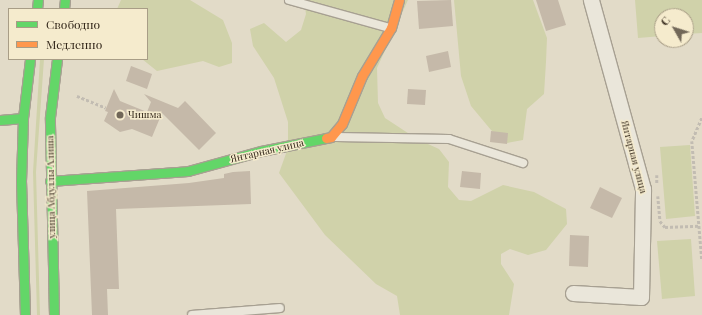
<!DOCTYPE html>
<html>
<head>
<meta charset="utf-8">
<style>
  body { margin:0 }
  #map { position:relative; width:702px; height:315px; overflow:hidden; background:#e2dbc8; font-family:"Playfair Display",serif }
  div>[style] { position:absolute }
  .green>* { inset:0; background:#d0d2aa }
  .building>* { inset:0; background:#c5b9a9 }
  .path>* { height:2.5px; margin-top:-1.25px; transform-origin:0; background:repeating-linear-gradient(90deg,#c2bcb2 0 3px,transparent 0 5px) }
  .roads { filter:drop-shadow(1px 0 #a7a092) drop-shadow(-1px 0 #a7a092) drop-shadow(0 1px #a7a092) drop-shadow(0 -1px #a7a092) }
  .lane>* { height:8px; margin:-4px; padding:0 4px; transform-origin:4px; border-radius:4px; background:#eae6da }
  .street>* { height:15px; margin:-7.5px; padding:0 7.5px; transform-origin:7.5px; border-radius:7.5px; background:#eae6da }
  .fast>* { height:9px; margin:-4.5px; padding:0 4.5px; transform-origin:4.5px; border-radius:4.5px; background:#63d668 }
  .slow>* { height:9px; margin:-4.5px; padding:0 4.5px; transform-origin:4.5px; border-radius:4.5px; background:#ff974d }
  .dots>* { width:11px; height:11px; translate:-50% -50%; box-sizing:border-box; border:2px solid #f5ebcd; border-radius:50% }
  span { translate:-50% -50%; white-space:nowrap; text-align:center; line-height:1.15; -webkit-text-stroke:3px #f5ebcd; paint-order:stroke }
  .poi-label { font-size:10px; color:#34281b }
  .left { translate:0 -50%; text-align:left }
  .street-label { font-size:10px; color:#34281b }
  .legend { position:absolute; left:8px; top:8px; width:140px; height:52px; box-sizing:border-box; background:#f5ebcd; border:1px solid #a89d86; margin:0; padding:5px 7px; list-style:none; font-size:12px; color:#34281b }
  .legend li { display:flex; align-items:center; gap:8px; height:20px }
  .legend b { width:20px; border:1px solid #a89d86 }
  .north { position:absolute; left:654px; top:8px; width:40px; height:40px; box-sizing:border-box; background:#f5ebcd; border:1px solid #a89d86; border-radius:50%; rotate:309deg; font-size:11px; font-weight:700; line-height:16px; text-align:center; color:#34281b }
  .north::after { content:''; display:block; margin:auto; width:14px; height:18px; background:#716758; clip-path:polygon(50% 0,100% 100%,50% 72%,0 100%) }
</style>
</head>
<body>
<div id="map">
  <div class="green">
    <div style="clip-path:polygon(121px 0,190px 0,223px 20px,232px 43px,232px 63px,219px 67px,203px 61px,157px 71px,142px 59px,147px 59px,147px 9px,117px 9px)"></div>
    <div style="clip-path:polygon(304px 0,408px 0,377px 68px,378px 103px,385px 118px,417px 139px,439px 149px,449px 162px,448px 187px,459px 200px,471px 201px,503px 185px,534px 192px,566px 209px,567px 224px,546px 250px,528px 255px,510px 249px,501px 254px,501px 264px,514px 284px,509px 315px,400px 315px,397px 296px,376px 284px,325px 235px,279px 173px,288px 148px,288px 122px,274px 78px,253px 46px,250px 29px,264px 23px,286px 42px,301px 30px,306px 14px)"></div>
    <div style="clip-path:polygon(454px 0,533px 0,547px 38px,546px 62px,544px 94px,527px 109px,523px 140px,507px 143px,491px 130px,471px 106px,461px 76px)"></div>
    <div style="clip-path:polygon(635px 0,702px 0,702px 33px,686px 34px,686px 16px,662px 16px,662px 36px,638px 38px)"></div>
    <div style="clip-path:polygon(40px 59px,44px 59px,36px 172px,40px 315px,37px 315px,33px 172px)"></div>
    <div style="clip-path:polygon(690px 145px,695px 216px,666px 219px,660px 147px)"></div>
    <div style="clip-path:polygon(691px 239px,695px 296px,662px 299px,657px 241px)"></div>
  </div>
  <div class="building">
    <div style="clip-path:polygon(451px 0,453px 26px,419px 29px,417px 1px)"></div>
    <div style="clip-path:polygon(536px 0,558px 0,566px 25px,546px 31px)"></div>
    <div style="clip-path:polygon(448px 51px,451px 67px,429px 72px,426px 56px)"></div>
    <div style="clip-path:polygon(131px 66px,152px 74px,147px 89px,126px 81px)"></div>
    <div style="clip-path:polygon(114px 89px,120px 101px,147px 112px,151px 102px,144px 94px,178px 108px,185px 101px,216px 133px,199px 150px,162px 113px,152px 137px,132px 129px,120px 132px,104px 121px,108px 112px,105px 111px)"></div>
    <div style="clip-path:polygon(408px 89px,426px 90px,425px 105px,407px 104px)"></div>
    <div style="clip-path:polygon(491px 131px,508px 133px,507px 144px,490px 142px)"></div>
    <div style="clip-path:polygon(250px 171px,251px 204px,116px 209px,119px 289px,107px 289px,108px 315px,92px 315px,87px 191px,189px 183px,224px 178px,224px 174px,233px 172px)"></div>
    <div style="clip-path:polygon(462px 171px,481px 173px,480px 189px,460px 187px)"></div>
    <div style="clip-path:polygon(600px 187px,622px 198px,612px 218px,590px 208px)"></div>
    <div style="clip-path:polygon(570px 235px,589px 236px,588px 267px,569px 266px)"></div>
  </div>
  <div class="path">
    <div style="left:77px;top:96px;width:31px;rotate:22deg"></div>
    <div style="left:702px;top:118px;width:25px;rotate:113deg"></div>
    <div style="left:692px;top:141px;width:120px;rotate:85.2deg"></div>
    <div style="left:657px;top:175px;width:8px;rotate:90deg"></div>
    <div style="left:658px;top:196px;width:25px;rotate:85deg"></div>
    <div style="left:660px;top:221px;width:8px;rotate:50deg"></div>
    <div style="left:665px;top:227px;width:34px;rotate:-2deg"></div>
  </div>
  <div class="roads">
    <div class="lane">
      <div style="left:289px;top:0;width:105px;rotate:15.5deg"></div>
      <div style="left:336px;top:137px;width:113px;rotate:1deg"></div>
      <div style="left:449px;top:139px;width:78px;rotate:18deg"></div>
      <div style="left:192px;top:315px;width:88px;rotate:-4.5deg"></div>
    </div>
    <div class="street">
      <div style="left:573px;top:293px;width:68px;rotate:3.4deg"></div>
      <div style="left:641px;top:297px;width:108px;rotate:-88.9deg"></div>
      <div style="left:643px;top:189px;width:196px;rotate:-105.4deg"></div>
    </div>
    <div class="fast">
      <div style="left:37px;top:9px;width:9px;rotate:-84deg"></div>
      <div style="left:64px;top:9px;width:9px;rotate:-84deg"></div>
      <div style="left:0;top:120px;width:23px;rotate:-5deg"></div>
      <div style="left:50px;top:181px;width:138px;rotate:-4.1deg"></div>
      <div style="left:188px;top:171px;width:76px;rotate:-15.3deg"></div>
      <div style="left:261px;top:151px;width:66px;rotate:-11.3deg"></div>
      <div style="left:25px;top:315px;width:134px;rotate:-91.7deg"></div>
      <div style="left:21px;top:181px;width:63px;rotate:-88.2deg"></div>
      <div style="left:23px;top:118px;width:59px;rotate:-83.2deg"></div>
      <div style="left:54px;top:315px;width:198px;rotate:-91.2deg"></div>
      <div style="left:50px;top:117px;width:58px;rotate:-83.1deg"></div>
    </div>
    <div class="slow">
      <div style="left:326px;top:138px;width:5px;rotate:-11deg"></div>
      <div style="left:331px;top:137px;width:17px;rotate:-50deg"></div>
      <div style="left:342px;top:124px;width:52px;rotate:-67.4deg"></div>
      <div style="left:362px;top:76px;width:56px;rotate:-58.9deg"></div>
      <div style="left:391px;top:28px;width:29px;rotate:-74deg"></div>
    </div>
  </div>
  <div class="dots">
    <div style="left:120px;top:115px;background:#716758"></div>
  </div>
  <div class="poi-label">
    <span class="left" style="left:128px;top:115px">Чишма</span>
  </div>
  <div class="street-label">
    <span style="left:267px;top:151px;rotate:-13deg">Янтарная улица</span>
    <span style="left:634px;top:157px;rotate:75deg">Янтарная улица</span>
    <span style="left:51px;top:187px;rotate:-91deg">улица Абдуллы Алиша</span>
  </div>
  <ul class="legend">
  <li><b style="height:5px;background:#63d668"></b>Свободно</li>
  <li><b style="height:5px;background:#ff974d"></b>Медленно</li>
  </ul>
  <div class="north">С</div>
</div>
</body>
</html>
